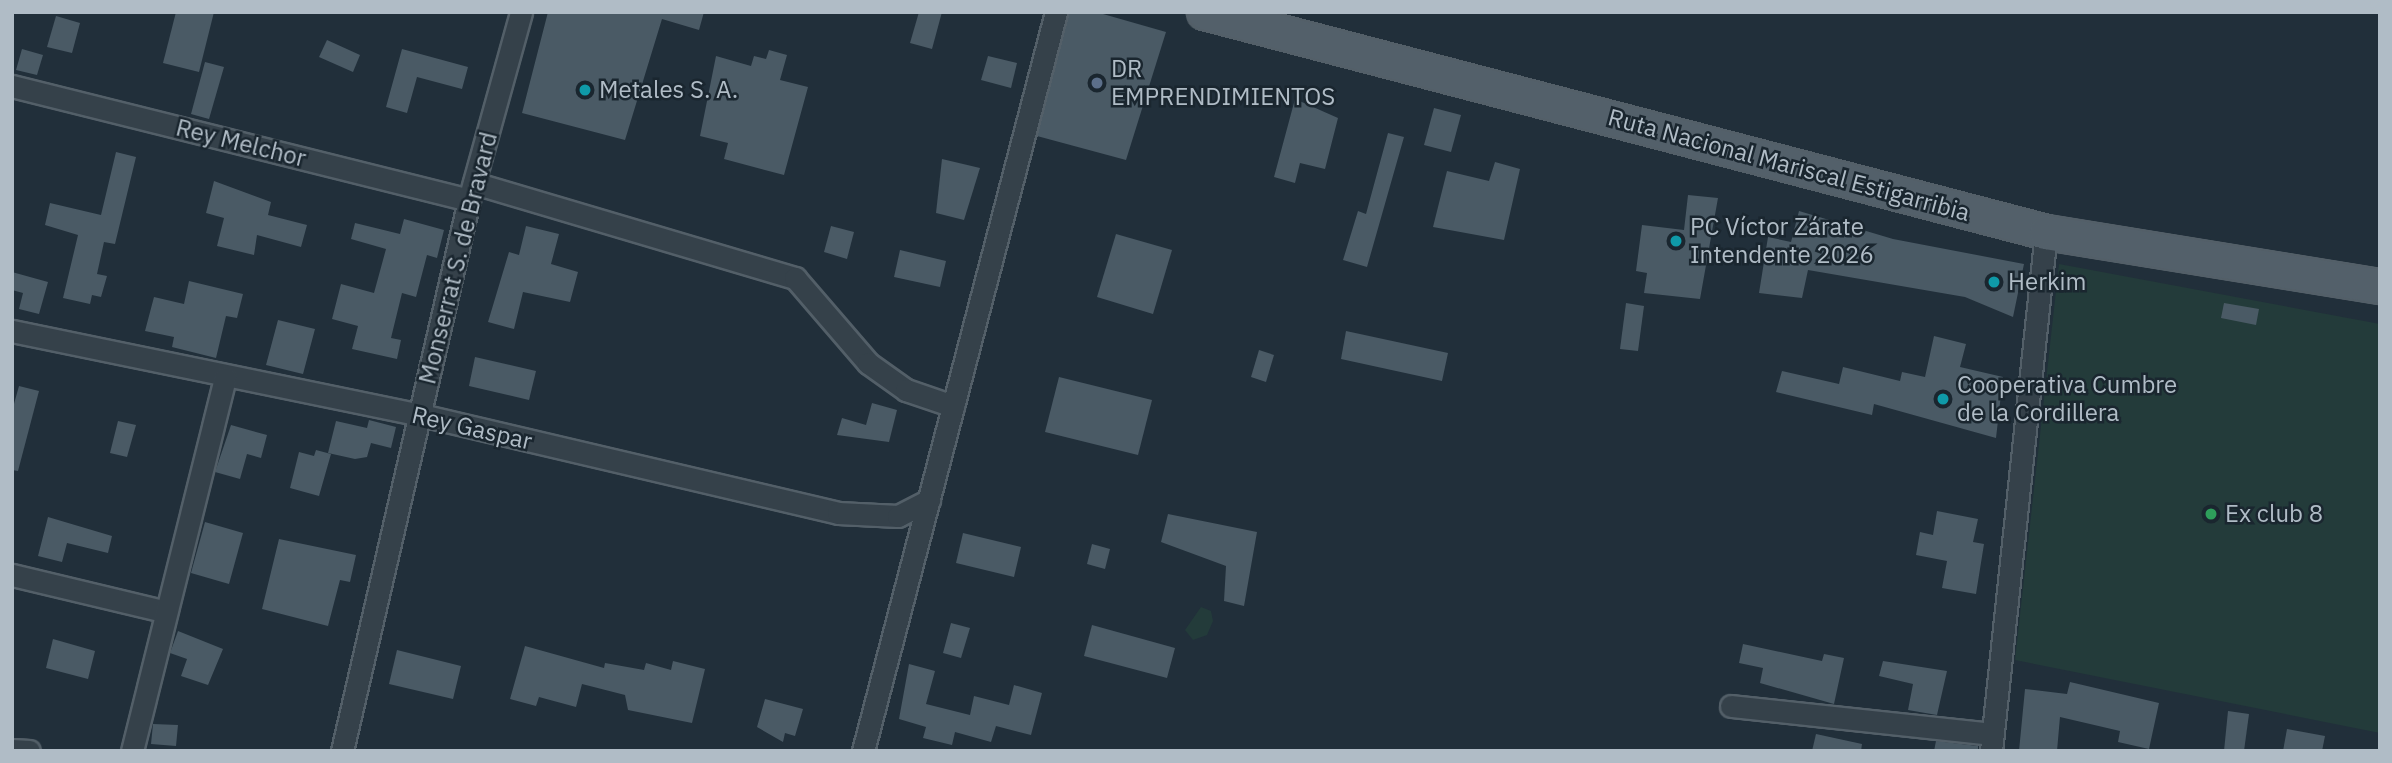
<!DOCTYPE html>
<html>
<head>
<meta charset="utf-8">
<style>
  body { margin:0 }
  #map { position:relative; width:2392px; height:763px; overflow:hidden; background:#212f3a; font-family:"IBM Plex Sans",sans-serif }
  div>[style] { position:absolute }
  .green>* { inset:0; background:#233b3a }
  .building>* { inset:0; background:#4a5a65 }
  .roads { filter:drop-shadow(2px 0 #535f68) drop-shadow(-2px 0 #535f68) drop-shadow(0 2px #535f68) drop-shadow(0 -2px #535f68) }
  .street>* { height:21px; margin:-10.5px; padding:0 10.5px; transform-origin:10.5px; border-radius:10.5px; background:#35414a }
  .primary>* { height:33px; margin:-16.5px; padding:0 16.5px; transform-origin:16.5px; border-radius:16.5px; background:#53606a }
  .dots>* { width:19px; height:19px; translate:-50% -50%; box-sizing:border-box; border:4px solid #1a262f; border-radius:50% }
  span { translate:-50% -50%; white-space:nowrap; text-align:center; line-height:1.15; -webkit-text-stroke:5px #1a262f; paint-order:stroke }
  .poi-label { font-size:24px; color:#b0bcc6 }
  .left { translate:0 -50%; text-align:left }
  .street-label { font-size:24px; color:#b0bcc6 }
  .frame { position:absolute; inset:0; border:14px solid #b0bcc6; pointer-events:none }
</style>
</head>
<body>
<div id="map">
  <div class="green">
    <div style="clip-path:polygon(2059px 264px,2380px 324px,2380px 733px,2015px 660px)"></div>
    <div style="clip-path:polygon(1201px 607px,1211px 611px,1213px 621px,1207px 635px,1193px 640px,1185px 630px)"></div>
  </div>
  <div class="building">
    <div style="clip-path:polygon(176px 12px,214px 12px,199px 72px,163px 63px)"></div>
    <div style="clip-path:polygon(548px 12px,704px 12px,699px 30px,662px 19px,625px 140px,522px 113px)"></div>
    <div style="clip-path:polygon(919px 12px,942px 12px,932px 49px,910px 43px)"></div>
    <div style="clip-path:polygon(1069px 12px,1096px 12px,1166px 32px,1126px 160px,1037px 136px)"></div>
    <div style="clip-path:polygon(56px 16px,80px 23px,72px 53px,47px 47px)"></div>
    <div style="clip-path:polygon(327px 40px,360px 55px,353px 72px,319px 57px)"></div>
    <div style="clip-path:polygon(22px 49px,43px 55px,37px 75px,16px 70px)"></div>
    <div style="clip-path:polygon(402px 49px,468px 67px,462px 89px,417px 77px,407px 113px,386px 107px)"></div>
    <div style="clip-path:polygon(769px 50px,787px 55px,780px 80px,808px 87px,784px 175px,724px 159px,728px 143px,700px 136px,716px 56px,751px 66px,754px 56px,766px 59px)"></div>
    <div style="clip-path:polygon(988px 56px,1017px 63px,1011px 88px,981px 80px)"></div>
    <div style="clip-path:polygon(205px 62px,224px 67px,209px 119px,191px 114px)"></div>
    <div style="clip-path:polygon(1295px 99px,1338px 118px,1325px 169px,1300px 163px,1295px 183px,1274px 177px)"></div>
    <div style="clip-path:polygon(1434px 108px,1461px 115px,1451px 152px,1424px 145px)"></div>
    <div style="clip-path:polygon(1388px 133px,1404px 137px,1367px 267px,1343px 260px,1358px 211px,1366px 214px)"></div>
    <div style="clip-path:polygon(116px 152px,136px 157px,115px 244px,104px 242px,97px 274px,107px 276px,101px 297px,92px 295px,90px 304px,63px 298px,78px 235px,45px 225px,50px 203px,101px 215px)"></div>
    <div style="clip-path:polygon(942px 159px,980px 168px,964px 220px,936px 213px)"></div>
    <div style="clip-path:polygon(1495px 162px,1520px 169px,1504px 240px,1433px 227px,1447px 171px,1489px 181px)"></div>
    <div style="clip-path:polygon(214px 181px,271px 202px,268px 215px,307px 225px,301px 247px,257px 235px,254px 255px,217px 246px,224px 218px,206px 213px)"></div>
    <div style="clip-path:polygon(1688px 195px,1718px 198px,1700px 299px,1644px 293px,1647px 273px,1636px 271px,1642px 225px,1684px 230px)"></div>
    <div style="clip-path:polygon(1799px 211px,1893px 239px,2024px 264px,2013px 317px,1965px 297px,1808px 270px,1802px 298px,1759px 293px,1768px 237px,1791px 242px)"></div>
    <div style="clip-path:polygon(404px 219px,444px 230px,437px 258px,427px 255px,416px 297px,402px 293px,391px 338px,401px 340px,397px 359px,352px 349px,358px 326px,332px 319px,341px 284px,374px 293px,386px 249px,351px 239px,355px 223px,400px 234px)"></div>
    <div style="clip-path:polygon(526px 226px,559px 234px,551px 264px,578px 272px,570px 302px,523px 292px,514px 329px,488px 322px,509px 252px,519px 255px)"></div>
    <div style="clip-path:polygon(831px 226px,854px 232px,847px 259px,824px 252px)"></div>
    <div style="clip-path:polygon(1116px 234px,1172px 250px,1153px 314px,1097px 297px)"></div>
    <div style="clip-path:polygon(900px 250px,946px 261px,940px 287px,894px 277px)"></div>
    <div style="clip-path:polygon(12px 272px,48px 282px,39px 314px,19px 309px,23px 293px,12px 290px)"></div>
    <div style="clip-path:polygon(189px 281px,243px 294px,237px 318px,226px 316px,216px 358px,172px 347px,174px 337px,145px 331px,154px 297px,184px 304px)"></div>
    <div style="clip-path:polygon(1626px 303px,1644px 306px,1638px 351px,1620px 349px)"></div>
    <div style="clip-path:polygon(2224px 303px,2259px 309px,2256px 325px,2221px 318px)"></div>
    <div style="clip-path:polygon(278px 320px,315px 329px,303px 374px,266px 365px)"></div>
    <div style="clip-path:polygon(1346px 331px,1448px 353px,1442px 381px,1341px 359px)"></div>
    <div style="clip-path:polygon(1934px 336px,1966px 344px,1960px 367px,2003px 377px,1996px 438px,1874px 404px,1872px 415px,1776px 392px,1782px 371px,1839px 384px,1843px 367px,1900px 381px,1902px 372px,1925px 377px)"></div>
    <div style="clip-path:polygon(1259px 350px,1274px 355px,1266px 382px,1251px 377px)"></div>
    <div style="clip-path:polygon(475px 357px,536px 371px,529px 400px,469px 386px)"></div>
    <div style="clip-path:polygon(1059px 377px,1152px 400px,1138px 455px,1045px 432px)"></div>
    <div style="clip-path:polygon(19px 386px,39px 391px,18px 471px,12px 470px,12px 411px)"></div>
    <div style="clip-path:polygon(872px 403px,897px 410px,889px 442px,837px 435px,842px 418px,866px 425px)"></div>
    <div style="clip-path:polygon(369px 420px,396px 427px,391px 448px,371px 443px,367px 457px,355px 459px,328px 453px,336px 421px,367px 428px)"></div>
    <div style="clip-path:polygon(118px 421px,136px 425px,127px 457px,110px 453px)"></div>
    <div style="clip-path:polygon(231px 425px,267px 435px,261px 458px,247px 454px,240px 479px,215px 472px)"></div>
    <div style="clip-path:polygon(316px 450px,331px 454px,319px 496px,290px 488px,299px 452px,314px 456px)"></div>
    <div style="clip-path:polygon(1937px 511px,1978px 519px,1973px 542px,1984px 544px,1976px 594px,1942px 588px,1947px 561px,1916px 555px,1920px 532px,1933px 535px)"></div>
    <div style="clip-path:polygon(1168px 514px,1257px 532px,1244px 606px,1224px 601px,1226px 566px,1161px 542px)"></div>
    <div style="clip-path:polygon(48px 517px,112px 536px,108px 553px,67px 543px,62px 562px,38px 556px)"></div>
    <div style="clip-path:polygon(205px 522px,243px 533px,229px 584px,191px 573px)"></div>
    <div style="clip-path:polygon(963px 533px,1021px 547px,1014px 577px,956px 563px)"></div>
    <div style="clip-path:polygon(279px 539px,356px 555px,350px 582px,340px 580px,328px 626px,262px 609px)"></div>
    <div style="clip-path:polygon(1092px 544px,1110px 549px,1105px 569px,1087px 564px)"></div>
    <div style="clip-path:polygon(951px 623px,970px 628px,961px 658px,943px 653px)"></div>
    <div style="clip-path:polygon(1092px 625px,1175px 648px,1167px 678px,1084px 656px)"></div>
    <div style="clip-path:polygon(178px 631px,223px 649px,208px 685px,181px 676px,187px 659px,170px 653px)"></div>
    <div style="clip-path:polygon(53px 639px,95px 651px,88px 679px,46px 668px)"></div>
    <div style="clip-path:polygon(1743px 644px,1822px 661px,1824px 654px,1844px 658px,1834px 704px,1760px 683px,1763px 668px,1739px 663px)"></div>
    <div style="clip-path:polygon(525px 646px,604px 668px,605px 663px,644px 670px,646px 663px,671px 670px,673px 661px,705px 669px,692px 723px,628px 710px,625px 695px,582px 684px,576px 707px,539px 697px,536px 706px,510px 699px)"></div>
    <div style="clip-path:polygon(397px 650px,461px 666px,453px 699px,389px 684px)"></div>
    <div style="clip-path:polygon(1883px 661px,1947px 671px,1937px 715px,1908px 710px,1913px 684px,1879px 676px)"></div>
    <div style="clip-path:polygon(909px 664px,935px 671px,926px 704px,970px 715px,974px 696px,1009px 705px,1014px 685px,1042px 693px,1031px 735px,996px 726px,991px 742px,955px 732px,952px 745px,923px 738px,926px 727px,899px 719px)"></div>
    <div style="clip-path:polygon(2070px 682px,2159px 703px,2149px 749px,2118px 742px,2120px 731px,2060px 717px,2057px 751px,2019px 751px,2025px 689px,2067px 694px)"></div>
    <div style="clip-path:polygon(765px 699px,803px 709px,795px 736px,785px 733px,783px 742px,757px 727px)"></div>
    <div style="clip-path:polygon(2228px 711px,2249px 714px,2244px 751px,2224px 751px)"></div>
    <div style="clip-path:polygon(153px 724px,178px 725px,176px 746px,151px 744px)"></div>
    <div style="clip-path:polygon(2287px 729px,2325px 736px,2322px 751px,2283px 751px)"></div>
    <div style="clip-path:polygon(1816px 734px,1862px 744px,1861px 751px,1812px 751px)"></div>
    <div style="clip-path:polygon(1936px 741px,1978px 746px,1978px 751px,1934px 751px)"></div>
  </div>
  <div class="roads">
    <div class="street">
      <div style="left:12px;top:86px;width:471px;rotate:14deg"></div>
      <div style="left:474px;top:183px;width:335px;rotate:16.5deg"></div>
      <div style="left:795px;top:278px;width:112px;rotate:49.3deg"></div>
      <div style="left:868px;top:363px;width:47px;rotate:35.4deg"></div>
      <div style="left:906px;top:390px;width:50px;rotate:18.8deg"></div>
      <div style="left:12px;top:331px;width:418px;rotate:11.6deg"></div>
      <div style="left:421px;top:415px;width:428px;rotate:13.2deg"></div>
      <div style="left:838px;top:513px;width:60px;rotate:2.9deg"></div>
      <div style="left:898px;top:516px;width:35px;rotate:-27deg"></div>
      <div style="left:12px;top:575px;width:155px;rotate:13.4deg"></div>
      <div style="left:1731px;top:706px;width:262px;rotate:6.1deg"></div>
      <div style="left:12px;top:750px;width:17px;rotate:3deg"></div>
      <div style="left:132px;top:751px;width:385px;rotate:-76deg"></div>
      <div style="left:342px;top:751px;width:565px;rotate:-77.02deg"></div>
      <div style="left:469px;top:200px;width:195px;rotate:-74.5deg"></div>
      <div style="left:863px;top:751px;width:764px;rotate:-75.36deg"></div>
      <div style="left:1991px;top:751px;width:522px;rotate:-83.95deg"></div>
    </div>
    <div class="primary">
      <div style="left:1204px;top:12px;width:870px;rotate:14.64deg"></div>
      <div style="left:2046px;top:232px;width:338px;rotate:9.2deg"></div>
    </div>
  </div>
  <div class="dots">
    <div style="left:1097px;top:83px;background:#5c6f8a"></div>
    <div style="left:585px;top:90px;background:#0f9aa8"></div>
    <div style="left:1676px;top:241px;background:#0f9aa8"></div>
    <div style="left:1994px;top:282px;background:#0f9aa8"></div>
    <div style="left:1943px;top:399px;background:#0f9aa8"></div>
    <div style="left:2211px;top:514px;background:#2e9e5b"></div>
  </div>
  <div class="poi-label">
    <span class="left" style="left:1111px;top:83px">DR<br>EMPRENDIMIENTOS</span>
    <span class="left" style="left:599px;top:90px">Metales S. A.</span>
    <span class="left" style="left:1690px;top:241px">PC Víctor Zárate<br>Intendente 2026</span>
    <span class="left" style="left:2008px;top:282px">Herkim</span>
    <span class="left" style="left:1957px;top:399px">Cooperativa Cumbre<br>de la Cordillera</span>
    <span class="left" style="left:2225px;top:514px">Ex club 8</span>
  </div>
  <div class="street-label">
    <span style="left:241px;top:143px;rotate:14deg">Rey Melchor</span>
    <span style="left:1789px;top:165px;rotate:15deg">Ruta Nacional Mariscal Estigarribia</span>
    <span style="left:458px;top:258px;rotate:-76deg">Monserrat S. de Bravard</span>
    <span style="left:472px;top:428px;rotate:13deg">Rey Gaspar</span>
  </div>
  <div class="frame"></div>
</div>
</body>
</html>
